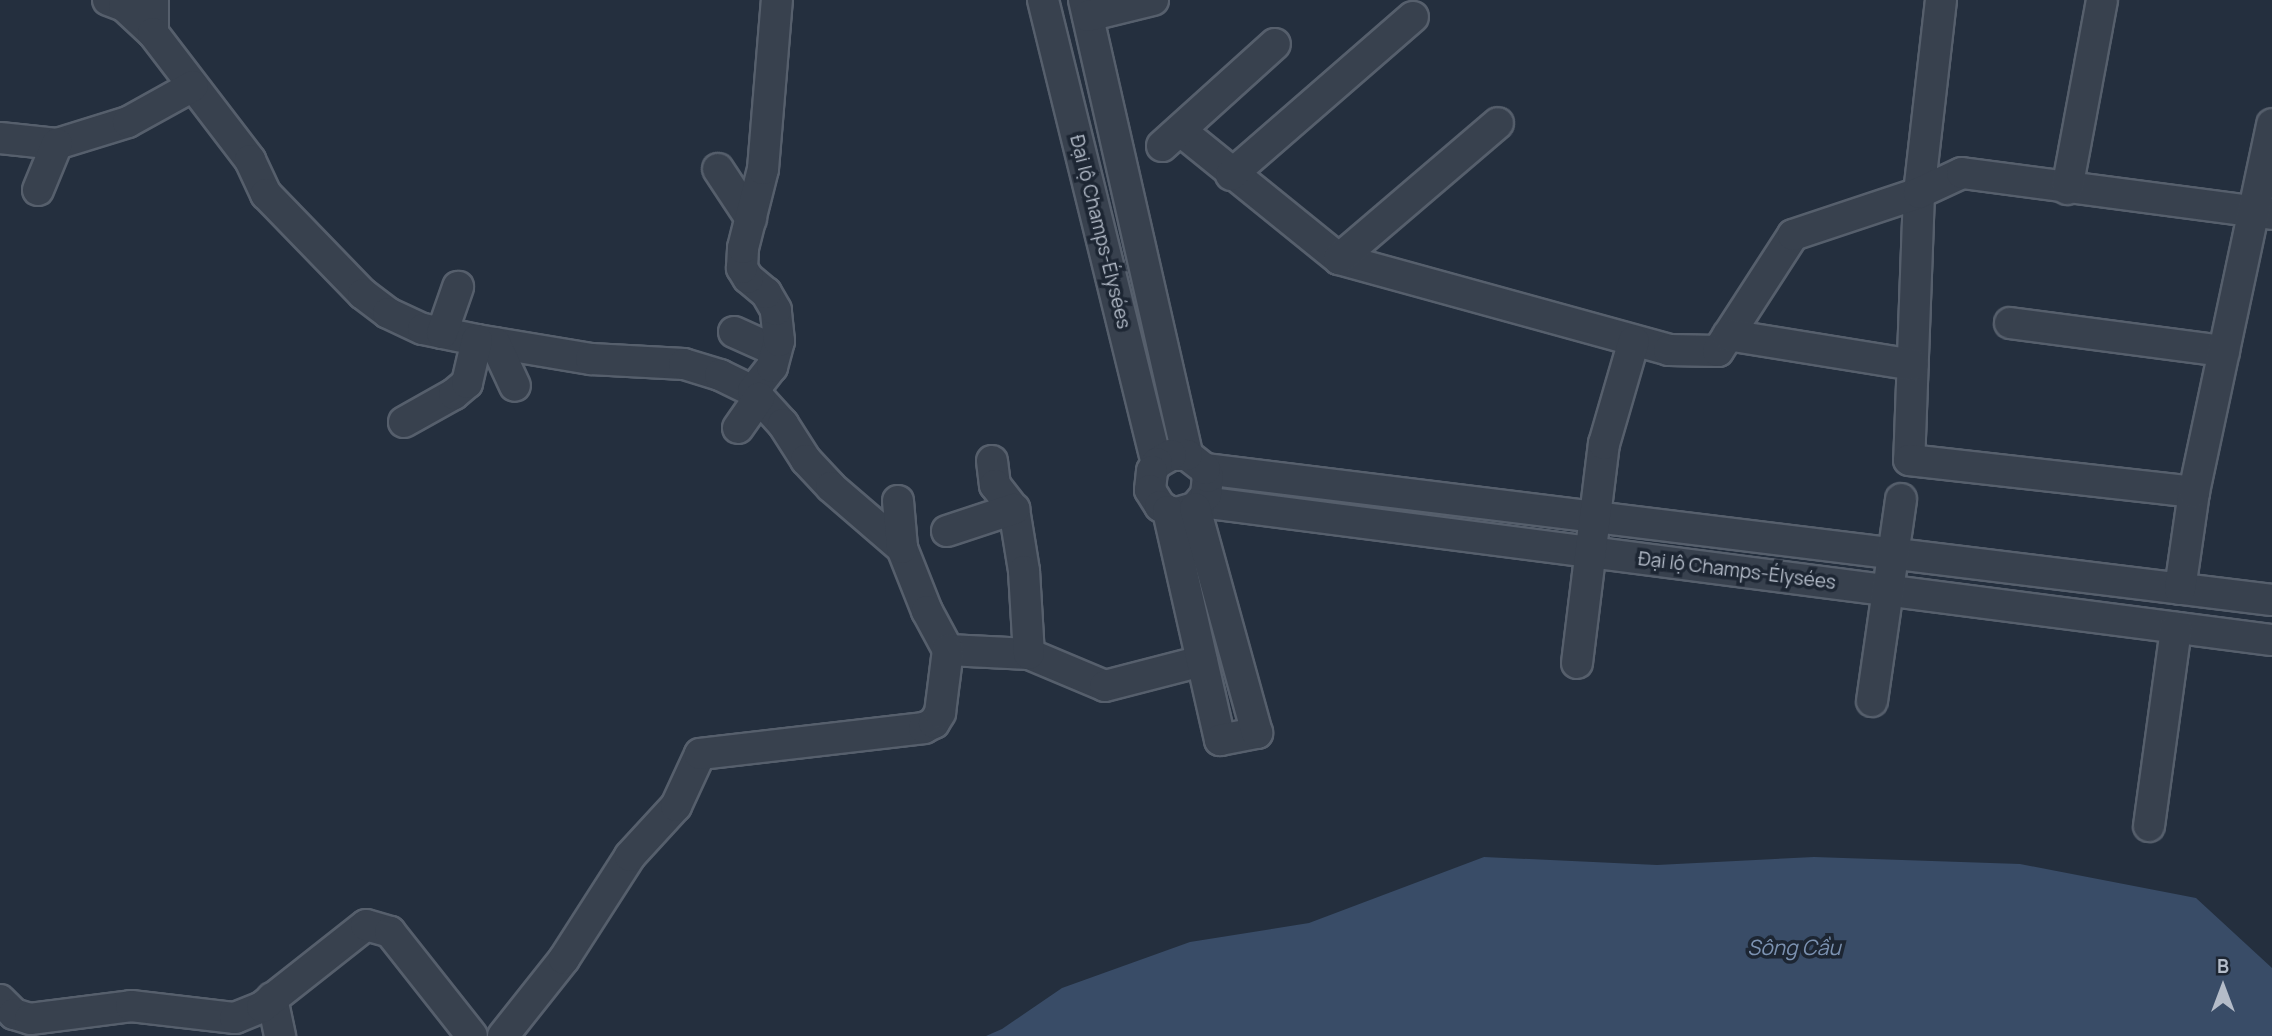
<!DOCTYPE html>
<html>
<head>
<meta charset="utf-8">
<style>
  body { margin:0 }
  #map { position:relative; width:2272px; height:1036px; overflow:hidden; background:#242f3e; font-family:Manrope,sans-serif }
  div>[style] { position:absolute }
  .water>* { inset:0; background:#394c67 }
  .roads { filter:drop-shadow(2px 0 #565f6c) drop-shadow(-2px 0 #565f6c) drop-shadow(0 2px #565f6c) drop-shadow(0 -2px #565f6c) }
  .minor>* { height:30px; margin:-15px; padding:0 15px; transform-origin:15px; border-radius:15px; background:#38414e }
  span { translate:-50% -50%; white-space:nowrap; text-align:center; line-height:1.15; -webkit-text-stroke:7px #1d2633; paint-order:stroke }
  .street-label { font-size:19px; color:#b4bcc9 }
  .water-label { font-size:21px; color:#7c92b1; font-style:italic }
  .north { position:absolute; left:2188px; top:952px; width:70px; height:70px; -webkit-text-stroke:5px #1d2633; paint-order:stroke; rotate:0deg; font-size:19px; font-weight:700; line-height:28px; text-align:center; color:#b4bcc9 }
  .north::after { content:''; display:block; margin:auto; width:24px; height:32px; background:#b4bcc9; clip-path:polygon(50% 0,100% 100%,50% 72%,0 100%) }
</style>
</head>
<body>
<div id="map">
  <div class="water">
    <div style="clip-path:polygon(1484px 857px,1657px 865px,1814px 857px,2020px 864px,2196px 898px,2272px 968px,2272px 1036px,986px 1036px,1002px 1029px,1062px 988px,1190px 942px,1309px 923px)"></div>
  </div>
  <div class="roads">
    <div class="minor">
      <div style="left:108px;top:0;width:17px;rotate:21deg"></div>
      <div style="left:124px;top:6px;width:40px;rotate:43deg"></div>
      <div style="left:153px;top:0;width:33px;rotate:90deg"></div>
      <div style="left:153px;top:33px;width:160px;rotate:52.6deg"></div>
      <div style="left:250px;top:160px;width:38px;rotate:65deg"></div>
      <div style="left:266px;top:194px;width:139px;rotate:45.9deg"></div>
      <div style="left:363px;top:294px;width:31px;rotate:37deg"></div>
      <div style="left:388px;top:313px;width:38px;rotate:25deg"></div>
      <div style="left:423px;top:329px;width:55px;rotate:11.5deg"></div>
      <div style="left:477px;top:340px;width:116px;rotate:9.5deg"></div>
      <div style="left:591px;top:359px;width:93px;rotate:3.1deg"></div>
      <div style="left:684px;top:364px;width:38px;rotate:17deg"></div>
      <div style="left:720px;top:375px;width:37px;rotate:26deg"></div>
      <div style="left:753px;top:391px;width:45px;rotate:47.7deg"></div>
      <div style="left:783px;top:424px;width:43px;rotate:57.4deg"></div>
      <div style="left:806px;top:460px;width:37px;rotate:47deg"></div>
      <div style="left:831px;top:487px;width:94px;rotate:40.7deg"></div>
      <div style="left:902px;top:548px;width:68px;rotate:68.4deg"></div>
      <div style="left:927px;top:611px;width:44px;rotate:61.7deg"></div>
      <div style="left:948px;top:650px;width:81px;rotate:2.8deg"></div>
      <div style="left:1029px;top:654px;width:82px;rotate:22.8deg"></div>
      <div style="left:1105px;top:686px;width:100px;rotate:-14.5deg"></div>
      <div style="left:1043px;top:0;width:477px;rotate:76.2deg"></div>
      <div style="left:1084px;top:0;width:467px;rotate:77.2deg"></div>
      <div style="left:1941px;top:0;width:194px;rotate:96.5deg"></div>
      <div style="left:1919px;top:193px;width:267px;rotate:92.1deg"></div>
      <div style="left:1909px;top:460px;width:287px;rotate:6.4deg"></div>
      <div style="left:1088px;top:16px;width:67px;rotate:-13.8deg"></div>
      <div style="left:1181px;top:131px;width:203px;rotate:39deg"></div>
      <div style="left:1339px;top:259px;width:342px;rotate:15.4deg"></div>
      <div style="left:1669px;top:350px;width:49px;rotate:1.2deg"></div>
      <div style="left:1718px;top:351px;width:138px;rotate:-57.1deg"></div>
      <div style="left:1793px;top:235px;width:133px;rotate:-18.4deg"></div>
      <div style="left:1919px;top:193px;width:47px;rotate:-24.9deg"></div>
      <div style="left:1962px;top:173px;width:313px;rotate:7.5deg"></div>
      <div style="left:0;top:138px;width:57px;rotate:6deg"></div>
      <div style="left:57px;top:144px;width:74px;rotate:-17.2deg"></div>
      <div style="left:128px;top:122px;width:74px;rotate:-29deg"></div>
      <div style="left:1162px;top:146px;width:152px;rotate:-42.1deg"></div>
      <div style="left:718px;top:169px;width:60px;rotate:56.6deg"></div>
      <div style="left:1231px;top:175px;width:241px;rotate:-41deg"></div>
      <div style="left:2067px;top:189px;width:192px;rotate:-79.5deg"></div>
      <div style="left:38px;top:190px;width:50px;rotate:-67.6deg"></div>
      <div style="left:1339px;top:259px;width:209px;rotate:-40.5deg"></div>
      <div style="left:2010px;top:323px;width:216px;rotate:7.5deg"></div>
      <div style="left:734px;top:332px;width:46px;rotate:24.3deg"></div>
      <div style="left:442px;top:333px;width:49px;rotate:-70.8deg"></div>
      <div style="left:1728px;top:335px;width:187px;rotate:9.2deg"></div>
      <div style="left:495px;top:343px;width:47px;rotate:65.1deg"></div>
      <div style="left:753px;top:391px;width:31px;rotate:-52deg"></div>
      <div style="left:772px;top:367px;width:27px;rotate:-75deg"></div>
      <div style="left:779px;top:341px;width:31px;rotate:-96deg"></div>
      <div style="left:776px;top:310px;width:20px;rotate:-120deg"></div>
      <div style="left:766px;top:293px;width:23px;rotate:-140deg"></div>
      <div style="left:748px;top:278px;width:12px;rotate:-121deg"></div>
      <div style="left:742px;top:268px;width:20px;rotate:-87deg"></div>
      <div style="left:743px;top:248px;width:81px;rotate:-75.8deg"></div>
      <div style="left:763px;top:169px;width:170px;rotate:-85.3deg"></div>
      <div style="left:404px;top:422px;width:57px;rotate:-29.2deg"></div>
      <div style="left:454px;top:394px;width:17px;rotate:-40deg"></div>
      <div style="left:467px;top:383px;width:44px;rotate:-76.9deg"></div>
      <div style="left:738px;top:428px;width:37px;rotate:-55deg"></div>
      <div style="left:992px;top:461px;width:24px;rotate:83deg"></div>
      <div style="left:995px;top:485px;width:31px;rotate:52deg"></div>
      <div style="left:1014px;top:509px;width:63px;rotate:80.8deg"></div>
      <div style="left:1024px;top:571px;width:83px;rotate:86.6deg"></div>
      <div style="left:1205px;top:469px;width:1075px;rotate:7deg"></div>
      <div style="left:898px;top:501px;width:47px;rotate:85.1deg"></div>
      <div style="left:1202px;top:502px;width:1079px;rotate:7.35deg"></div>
      <div style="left:1168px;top:511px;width:9px;rotate:13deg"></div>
      <div style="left:1177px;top:513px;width:19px;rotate:-16deg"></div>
      <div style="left:1195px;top:508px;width:17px;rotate:-50deg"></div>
      <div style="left:1206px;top:495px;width:18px;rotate:-84deg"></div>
      <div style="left:1208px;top:477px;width:9px;rotate:-111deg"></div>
      <div style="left:1205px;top:469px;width:23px;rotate:-142deg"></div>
      <div style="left:1187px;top:455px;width:16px;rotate:180deg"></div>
      <div style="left:1171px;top:455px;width:16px;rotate:150deg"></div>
      <div style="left:1157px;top:463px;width:9px;rotate:122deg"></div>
      <div style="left:1152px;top:471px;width:19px;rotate:96deg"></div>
      <div style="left:1150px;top:490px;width:19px;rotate:58deg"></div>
      <div style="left:1160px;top:506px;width:9px;rotate:32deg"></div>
      <div style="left:1168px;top:511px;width:235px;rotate:77.2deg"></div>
      <div style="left:1220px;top:740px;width:38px;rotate:-11deg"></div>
      <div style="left:1257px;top:733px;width:233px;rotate:-105.4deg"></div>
      <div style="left:947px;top:531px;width:71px;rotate:-18.2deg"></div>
      <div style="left:2180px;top:589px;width:98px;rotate:-81.8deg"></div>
      <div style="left:2194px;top:492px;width:376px;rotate:-78deg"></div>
      <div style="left:1577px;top:663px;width:221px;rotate:-83deg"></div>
      <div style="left:1604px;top:444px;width:107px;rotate:-73.8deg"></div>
      <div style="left:1872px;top:701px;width:204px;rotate:-81.8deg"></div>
      <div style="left:2149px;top:826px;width:200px;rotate:-82.2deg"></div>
      <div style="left:272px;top:998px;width:39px;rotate:78deg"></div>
      <div style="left:0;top:1000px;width:20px;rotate:45deg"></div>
      <div style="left:14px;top:1014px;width:17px;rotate:17deg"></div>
      <div style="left:30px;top:1019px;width:102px;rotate:-7.3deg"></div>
      <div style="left:131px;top:1006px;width:105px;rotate:6.6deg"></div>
      <div style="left:235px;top:1018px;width:29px;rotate:-22deg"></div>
      <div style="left:262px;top:1007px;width:132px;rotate:-38.3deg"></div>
      <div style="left:366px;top:925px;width:25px;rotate:16deg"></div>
      <div style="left:390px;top:932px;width:132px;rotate:51.7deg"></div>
      <div style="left:503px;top:1036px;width:98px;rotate:-51.6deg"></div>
      <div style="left:564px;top:959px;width:122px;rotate:-57.3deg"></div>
      <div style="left:630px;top:856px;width:68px;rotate:-47.4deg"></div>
      <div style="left:676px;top:806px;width:57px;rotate:-65.2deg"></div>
      <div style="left:700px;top:754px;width:226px;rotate:-6.6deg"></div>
      <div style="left:924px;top:728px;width:11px;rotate:-27deg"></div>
      <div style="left:934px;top:723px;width:12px;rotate:-59deg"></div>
      <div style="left:940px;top:713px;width:64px;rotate:-82.8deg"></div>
    </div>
  </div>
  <div class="street-label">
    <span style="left:1100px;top:232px;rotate:76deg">Đại lộ Champs-Élysées</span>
    <span style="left:1737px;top:571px;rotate:7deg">Đại lộ Champs-Élysées</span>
  </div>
  <div class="water-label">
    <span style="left:1794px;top:947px">Sông Cầu</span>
  </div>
  <div class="north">B</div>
</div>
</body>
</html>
